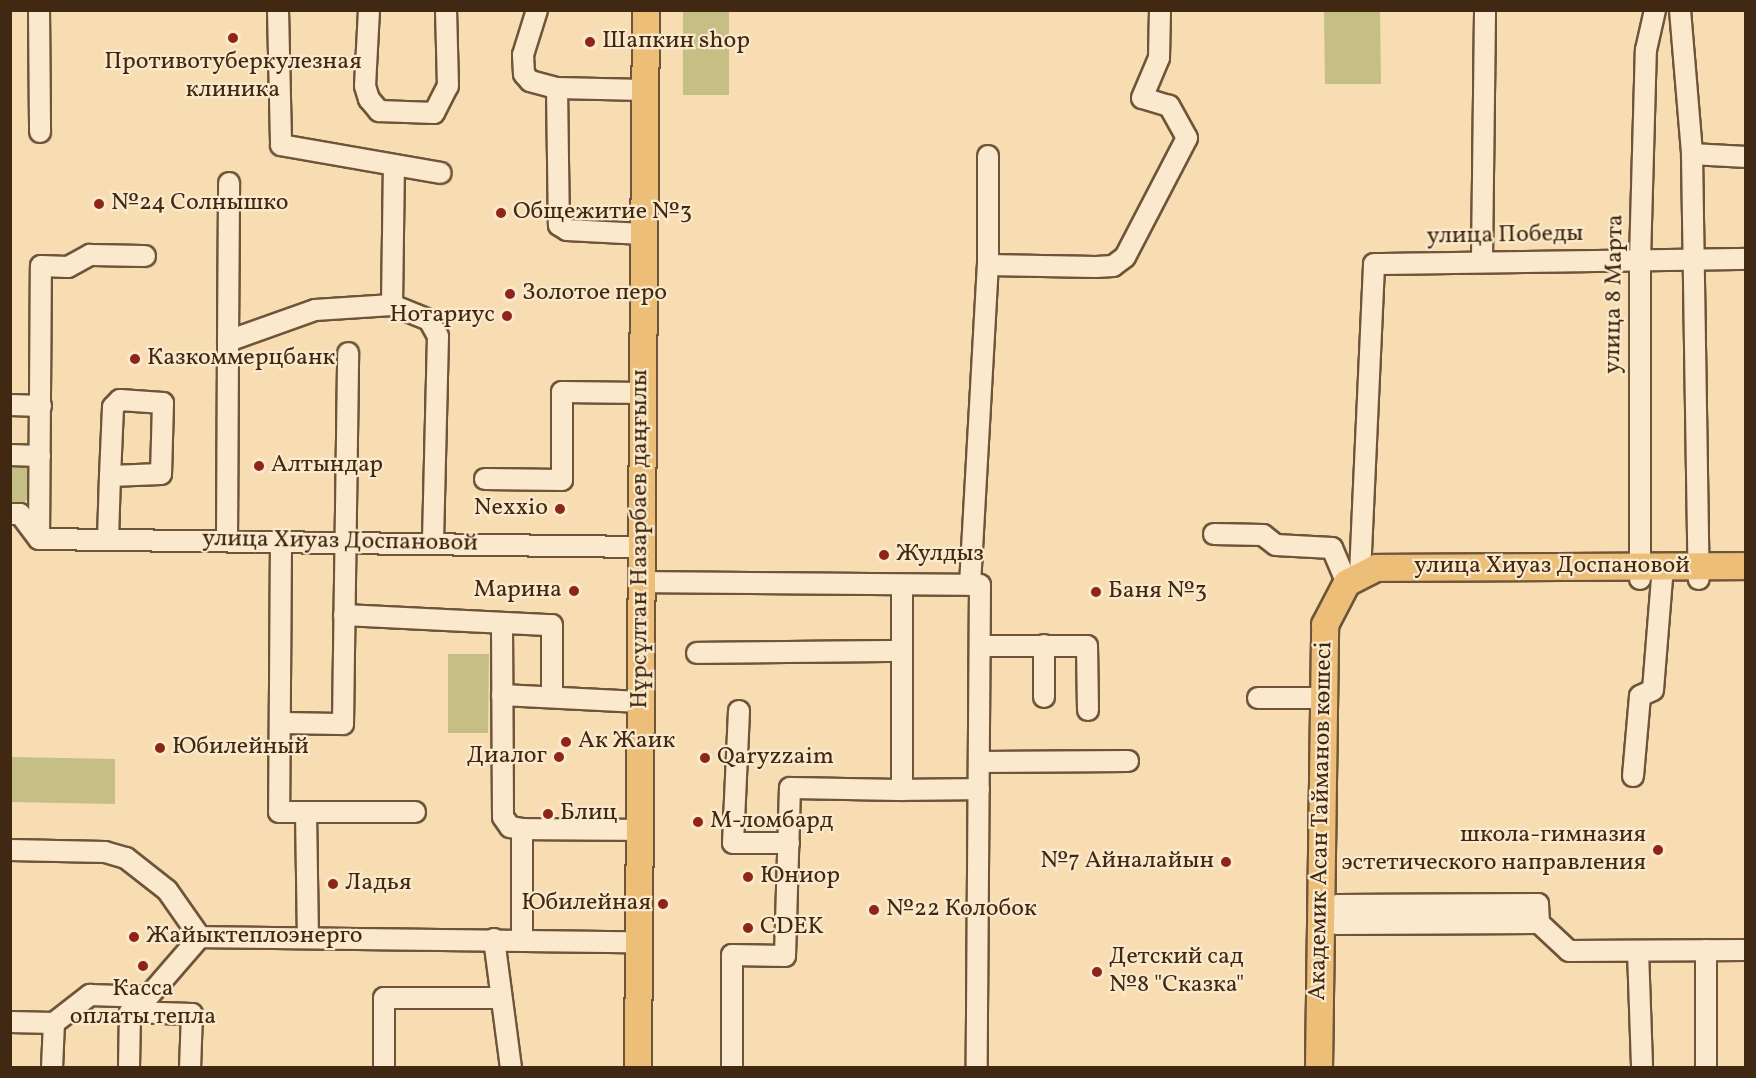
<!DOCTYPE html>
<html>
<head>
<meta charset="utf-8">
<style>
  body { margin:0 }
  #map { position:relative; width:1756px; height:1078px; overflow:hidden; background:#f7ddb1; font-family:Vollkorn,serif }
  div>[style] { position:absolute }
  .green>* { inset:0; background:#c5bf86 }
  .roads { filter:drop-shadow(2px 0 #6e553a) drop-shadow(-2px 0 #6e553a) drop-shadow(0 2px #6e553a) drop-shadow(0 -2px #6e553a) }
  .minor>* { height:20px; margin:-10px; padding:0 10px; transform-origin:10px; border-radius:10px; background:#fae9cc }
  .major>* { height:26px; margin:-13px; padding:0 13px; transform-origin:13px; border-radius:13px; background:#ecbe78 }
  .dots>* { width:16px; height:16px; translate:-50% -50%; box-sizing:border-box; border:3px solid #fae9cc; border-radius:50% }
  span { translate:-50% -50%; white-space:nowrap; text-align:center; line-height:1.15; -webkit-text-stroke:4.5px #fae9cc; paint-order:stroke }
  .poi-label { font-size:24px; color:#412812 }
  .left { translate:0 -50%; text-align:left }
  .right { translate:-100% -50%; text-align:right }
  .street-label { font-size:24px; color:#412812 }
  .frame { position:absolute; inset:0; border:12px solid #412812; pointer-events:none }
</style>
</head>
<body>
<div id="map">
  <div class="green">
    <div style="clip-path:polygon(683px 11px,729px 11px,729px 95px,683px 95px)"></div>
    <div style="clip-path:polygon(1324px 11px,1380px 11px,1381px 84px,1325px 84px)"></div>
    <div style="clip-path:polygon(11px 460px,30px 469px,29px 498px,19px 507px,11px 506px)"></div>
    <div style="clip-path:polygon(448px 654px,489px 654px,488px 733px,448px 733px)"></div>
    <div style="clip-path:polygon(11px 757px,115px 759px,115px 804px,11px 802px)"></div>
  </div>
  <div class="roads">
    <div class="minor">
      <div style="left:39px;top:10px;width:122px;rotate:89.5deg"></div>
      <div style="left:278px;top:10px;width:135px;rotate:88.7deg"></div>
      <div style="left:281px;top:145px;width:162px;rotate:9.9deg"></div>
      <div style="left:369px;top:10px;width:76px;rotate:93deg"></div>
      <div style="left:365px;top:86px;width:14px;rotate:73deg"></div>
      <div style="left:369px;top:99px;width:16px;rotate:50deg"></div>
      <div style="left:379px;top:111px;width:55px;rotate:2.1deg"></div>
      <div style="left:434px;top:113px;width:30px;rotate:-63deg"></div>
      <div style="left:448px;top:86px;width:76px;rotate:-91.5deg"></div>
      <div style="left:537px;top:10px;width:47px;rotate:107.3deg"></div>
      <div style="left:523px;top:55px;width:19px;rotate:87deg"></div>
      <div style="left:524px;top:74px;width:9px;rotate:49deg"></div>
      <div style="left:530px;top:81px;width:28px;rotate:15deg"></div>
      <div style="left:557px;top:88px;width:137px;rotate:89.2deg"></div>
      <div style="left:559px;top:225px;width:9px;rotate:32deg"></div>
      <div style="left:567px;top:230px;width:76px;rotate:3deg"></div>
      <div style="left:1680px;top:10px;width:144px;rotate:85.2deg"></div>
      <div style="left:1692px;top:154px;width:425px;rotate:89.1deg"></div>
      <div style="left:557px;top:88px;width:87px;rotate:1.3deg"></div>
      <div style="left:1692px;top:154px;width:54px;rotate:3.2deg"></div>
      <div style="left:988px;top:156px;width:109px;rotate:90deg"></div>
      <div style="left:988px;top:265px;width:108px;rotate:1.1deg"></div>
      <div style="left:1096px;top:267px;width:17px;rotate:-3deg"></div>
      <div style="left:1113px;top:266px;width:15px;rotate:-37deg"></div>
      <div style="left:1125px;top:257px;width:134px;rotate:-62.5deg"></div>
      <div style="left:1187px;top:138px;width:37px;rotate:-119deg"></div>
      <div style="left:1169px;top:106px;width:28px;rotate:-163deg"></div>
      <div style="left:1142px;top:98px;width:43px;rotate:-67deg"></div>
      <div style="left:1159px;top:58px;width:48px;rotate:-88.8deg"></div>
      <div style="left:1482px;top:259px;width:249px;rotate:-89.3deg"></div>
      <div style="left:392px;top:305px;width:140px;rotate:-89.2deg"></div>
      <div style="left:228px;top:341px;width:158px;rotate:-89.6deg"></div>
      <div style="left:10px;top:405px;width:31px;rotate:2deg"></div>
      <div style="left:10px;top:455px;width:30px;rotate:2deg"></div>
      <div style="left:485px;top:479px;width:77px;rotate:0.7deg"></div>
      <div style="left:562px;top:480px;width:88px;rotate:-90deg"></div>
      <div style="left:562px;top:392px;width:80px;rotate:0.7deg"></div>
      <div style="left:10px;top:514px;width:10px"></div>
      <div style="left:20px;top:514px;width:31px;rotate:53deg"></div>
      <div style="left:1214px;top:534px;width:49px;rotate:1.2deg"></div>
      <div style="left:1263px;top:535px;width:16px;rotate:38deg"></div>
      <div style="left:1276px;top:545px;width:56px;rotate:3.1deg"></div>
      <div style="left:1332px;top:548px;width:38px;rotate:67deg"></div>
      <div style="left:39px;top:539px;width:602px;rotate:0.76deg"></div>
      <div style="left:39px;top:539px;width:273px;rotate:-89.6deg"></div>
      <div style="left:41px;top:266px;width:27px;rotate:2deg"></div>
      <div style="left:68px;top:267px;width:25px;rotate:-29deg"></div>
      <div style="left:90px;top:255px;width:55px;rotate:1deg"></div>
      <div style="left:108px;top:539px;width:63px;rotate:-88.2deg"></div>
      <div style="left:110px;top:476px;width:69px;rotate:-87.5deg"></div>
      <div style="left:113px;top:407px;width:10px;rotate:-45deg"></div>
      <div style="left:120px;top:400px;width:43px;rotate:4deg"></div>
      <div style="left:163px;top:403px;width:71px;rotate:91.6deg"></div>
      <div style="left:161px;top:474px;width:51px;rotate:177.8deg"></div>
      <div style="left:227px;top:541px;width:200px;rotate:-89.7deg"></div>
      <div style="left:228px;top:341px;width:92px;rotate:-19.6deg"></div>
      <div style="left:315px;top:310px;width:77px;rotate:-3.7deg"></div>
      <div style="left:392px;top:305px;width:40px;rotate:22deg"></div>
      <div style="left:429px;top:320px;width:18px;rotate:61deg"></div>
      <div style="left:438px;top:336px;width:207px;rotate:91.4deg"></div>
      <div style="left:281px;top:541px;width:271px;rotate:90.4deg"></div>
      <div style="left:279px;top:812px;width:27px"></div>
      <div style="left:306px;top:812px;width:126px;rotate:89.1deg"></div>
      <div style="left:1360px;top:574px;width:310px;rotate:-87.4deg"></div>
      <div style="left:1374px;top:264px;width:372px;rotate:-0.8deg"></div>
      <div style="left:1640px;top:579px;width:319px;rotate:-90deg"></div>
      <div style="left:1640px;top:260px;width:210px;rotate:-88.4deg"></div>
      <div style="left:1646px;top:50px;width:41px;rotate:-77.3deg"></div>
      <div style="left:641px;top:582px;width:339px;rotate:0.5deg"></div>
      <div style="left:980px;top:585px;width:483px;rotate:90.4deg"></div>
      <div style="left:970px;top:585px;width:321px;rotate:-86.8deg"></div>
      <div style="left:902px;top:586px;width:204px;rotate:90deg"></div>
      <div style="left:902px;top:790px;width:77px;rotate:-0.7deg"></div>
      <div style="left:344px;top:615px;width:208px;rotate:2.8deg"></div>
      <div style="left:552px;top:625px;width:71px;rotate:90deg"></div>
      <div style="left:502px;top:624px;width:193px;rotate:89.7deg"></div>
      <div style="left:503px;top:817px;width:12px;rotate:55deg"></div>
      <div style="left:510px;top:827px;width:12px;rotate:9deg"></div>
      <div style="left:1044px;top:645px;width:52px;rotate:90deg"></div>
      <div style="left:980px;top:646px;width:107px"></div>
      <div style="left:1087px;top:646px;width:64px;rotate:89.1deg"></div>
      <div style="left:697px;top:653px;width:205px;rotate:-0.6deg"></div>
      <div style="left:502px;top:695px;width:138px;rotate:2.9deg"></div>
      <div style="left:1258px;top:698px;width:65px"></div>
      <div style="left:739px;top:711px;width:132px;rotate:92.6deg"></div>
      <div style="left:733px;top:843px;width:56px"></div>
      <div style="left:280px;top:723px;width:63px;rotate:0.9deg"></div>
      <div style="left:343px;top:724px;width:371px;rotate:-89.2deg"></div>
      <div style="left:980px;top:762px;width:148px;rotate:-0.4deg"></div>
      <div style="left:1633px;top:776px;width:80px;rotate:-85deg"></div>
      <div style="left:1640px;top:696px;width:14px;rotate:-25deg"></div>
      <div style="left:1653px;top:690px;width:123px;rotate:-85.4deg"></div>
      <div style="left:306px;top:812px;width:109px"></div>
      <div style="left:10px;top:850px;width:95px;rotate:1.2deg"></div>
      <div style="left:105px;top:852px;width:22px;rotate:16deg"></div>
      <div style="left:126px;top:858px;width:52px;rotate:38deg"></div>
      <div style="left:167px;top:890px;width:57px;rotate:54.9deg"></div>
      <div style="left:1539px;top:923px;width:41px;rotate:43deg"></div>
      <div style="left:1569px;top:951px;width:177px;rotate:-0.3deg"></div>
      <div style="left:1336px;top:924px;width:203px;rotate:-0.3deg"></div>
      <div style="left:1539px;top:923px;width:19px;rotate:-93deg"></div>
      <div style="left:1538px;top:904px;width:201px;rotate:179.7deg"></div>
      <div style="left:494px;top:939px;width:130px;rotate:82.5deg"></div>
      <div style="left:522px;top:939px;width:110px;rotate:-90deg"></div>
      <div style="left:522px;top:829px;width:118px;rotate:0.5deg"></div>
      <div style="left:1706px;top:950px;width:118px;rotate:90deg"></div>
      <div style="left:1638px;top:951px;width:117px;rotate:88deg"></div>
      <div style="left:10px;top:1022px;width:44px;rotate:1.3deg"></div>
      <div style="left:52px;top:1068px;width:45px;rotate:-87.5deg"></div>
      <div style="left:54px;top:1023px;width:46px;rotate:-37.9deg"></div>
      <div style="left:90px;top:995px;width:58px;rotate:2deg"></div>
      <div style="left:148px;top:997px;width:79px;rotate:-49.1deg"></div>
      <div style="left:200px;top:937px;width:439px;rotate:0.7deg"></div>
      <div style="left:129px;top:1068px;width:56px;rotate:-89deg"></div>
      <div style="left:130px;top:1012px;width:62px;rotate:1.8deg"></div>
      <div style="left:192px;top:1014px;width:54px;rotate:92.1deg"></div>
      <div style="left:384px;top:1068px;width:70px;rotate:-90deg"></div>
      <div style="left:384px;top:998px;width:114px"></div>
      <div style="left:732px;top:1068px;width:113px;rotate:-90deg"></div>
      <div style="left:732px;top:955px;width:53px;rotate:1.1deg"></div>
      <div style="left:785px;top:956px;width:168px;rotate:-88.3deg"></div>
      <div style="left:790px;top:788px;width:112px;rotate:1deg"></div>
    </div>
    <div class="major">
      <div style="left:638px;top:1068px;width:1058px;rotate:-89.57deg"></div>
      <div style="left:1319px;top:1068px;width:443px;rotate:-89.2deg"></div>
      <div style="left:1325px;top:625px;width:47px;rotate:-62.4deg"></div>
      <div style="left:1347px;top:583px;width:33px;rotate:-27deg"></div>
      <div style="left:1376px;top:568px;width:370px;rotate:-0.3deg"></div>
    </div>
  </div>
  <div class="dots">
    <div style="left:233px;top:38px;background:#8f2418"></div>
    <div style="left:590px;top:42px;background:#8f2418"></div>
    <div style="left:99px;top:204px;background:#8f2418"></div>
    <div style="left:501px;top:213px;background:#8f2418"></div>
    <div style="left:510px;top:294px;background:#8f2418"></div>
    <div style="left:507px;top:316px;background:#8f2418"></div>
    <div style="left:135px;top:359px;background:#8f2418"></div>
    <div style="left:259px;top:466px;background:#8f2418"></div>
    <div style="left:560px;top:509px;background:#8f2418"></div>
    <div style="left:884px;top:555px;background:#8f2418"></div>
    <div style="left:574px;top:591px;background:#8f2418"></div>
    <div style="left:1096px;top:592px;background:#8f2418"></div>
    <div style="left:566px;top:742px;background:#8f2418"></div>
    <div style="left:160px;top:748px;background:#8f2418"></div>
    <div style="left:559px;top:757px;background:#8f2418"></div>
    <div style="left:705px;top:758px;background:#8f2418"></div>
    <div style="left:548px;top:814px;background:#8f2418"></div>
    <div style="left:698px;top:822px;background:#8f2418"></div>
    <div style="left:1658px;top:850px;background:#8f2418"></div>
    <div style="left:1226px;top:862px;background:#8f2418"></div>
    <div style="left:748px;top:877px;background:#8f2418"></div>
    <div style="left:333px;top:884px;background:#8f2418"></div>
    <div style="left:663px;top:904px;background:#8f2418"></div>
    <div style="left:874px;top:910px;background:#8f2418"></div>
    <div style="left:748px;top:928px;background:#8f2418"></div>
    <div style="left:134px;top:937px;background:#8f2418"></div>
    <div style="left:143px;top:966px;background:#8f2418"></div>
    <div style="left:1097px;top:972px;background:#8f2418"></div>
  </div>
  <div class="poi-label">
    <span class="left" style="left:602px;top:42px">Шапкин shop</span>
    <span style="left:233px;top:77px">Противотуберкулезная<br>клиника</span>
    <span class="left" style="left:111px;top:204px">№24 Солнышко</span>
    <span class="left" style="left:513px;top:213px">Общежитие №3</span>
    <span class="left" style="left:522px;top:294px">Золотое перо</span>
    <span class="right" style="left:495px;top:316px">Нотариус</span>
    <span class="left" style="left:147px;top:359px">Казкоммерцбанк</span>
    <span class="left" style="left:271px;top:466px">Алтындар</span>
    <span class="right" style="left:548px;top:509px">Nexxio</span>
    <span class="left" style="left:896px;top:555px">Жулдыз</span>
    <span class="right" style="left:562px;top:591px">Марина</span>
    <span class="left" style="left:1108px;top:592px">Баня №3</span>
    <span class="left" style="left:578px;top:742px">Ак Жаик</span>
    <span class="left" style="left:172px;top:748px">Юбилейный</span>
    <span class="right" style="left:547px;top:757px">Диалог</span>
    <span class="left" style="left:717px;top:758px">Qaryzzaim</span>
    <span class="left" style="left:560px;top:814px">Блиц</span>
    <span class="left" style="left:710px;top:822px">М-ломбард</span>
    <span class="right" style="left:1646px;top:850px">школа-гимназия<br>эстетического направления</span>
    <span class="right" style="left:1214px;top:862px">№7 Айналайын</span>
    <span class="left" style="left:760px;top:877px">Юниор</span>
    <span class="left" style="left:345px;top:884px">Ладья</span>
    <span class="right" style="left:651px;top:904px">Юбилейная</span>
    <span class="left" style="left:886px;top:910px">№22 Колобок</span>
    <span class="left" style="left:760px;top:928px">CDEK</span>
    <span class="left" style="left:146px;top:937px">Жайыктеплоэнерго</span>
    <span class="left" style="left:1109px;top:972px">Детский сад<br>№8 "Сказка"</span>
    <span style="left:143px;top:1004px">Касса<br>оплаты тепла</span>
  </div>
  <div class="street-label">
    <span style="left:1505px;top:236px;rotate:-1deg">улица Победы</span>
    <span style="left:1615px;top:294px;rotate:-89deg">улица 8 Марта</span>
    <span style="left:641px;top:539px;rotate:-90deg">Нұрсұлтан Назарбаев даңғылы</span>
    <span style="left:340px;top:542px;rotate:1deg">улица Хиуаз Доспановой</span>
    <span style="left:1552px;top:567px">улица Хиуаз Доспановой</span>
    <span style="left:1322px;top:821px;rotate:-89deg">Академик Асан Тайманов көшесі</span>
  </div>
  <div class="frame"></div>
</div>
</body>
</html>
